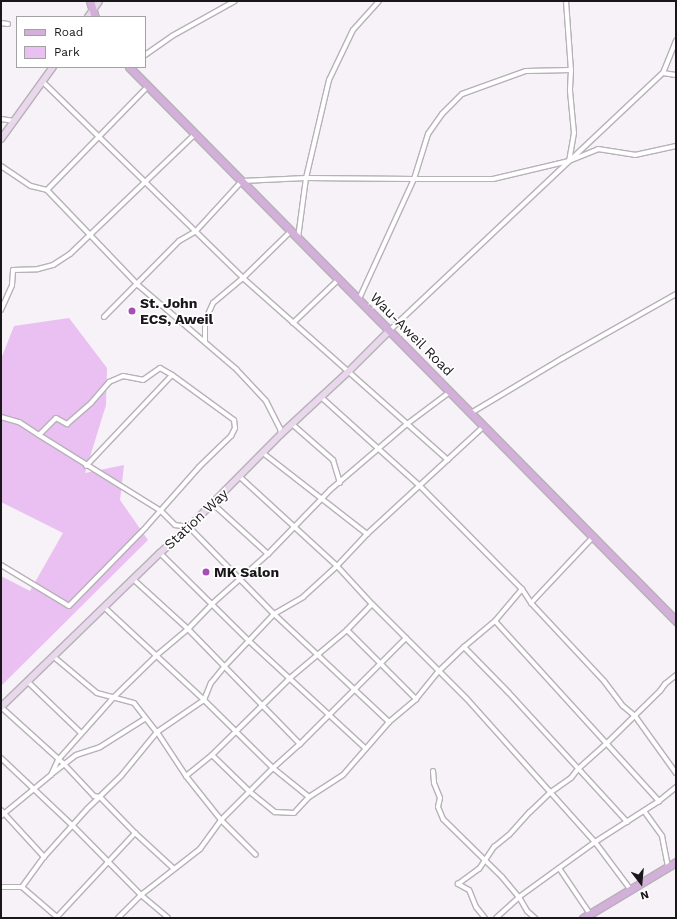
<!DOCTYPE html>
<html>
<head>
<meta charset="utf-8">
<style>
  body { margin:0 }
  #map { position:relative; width:677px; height:919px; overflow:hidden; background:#f7f1f8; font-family:"Work Sans",sans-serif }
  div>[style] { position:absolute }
  .green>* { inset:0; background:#eabff1 }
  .roads { filter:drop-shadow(1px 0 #b7b1b8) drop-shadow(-1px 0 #b7b1b8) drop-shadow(0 1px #b7b1b8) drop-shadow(0 -1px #b7b1b8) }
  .street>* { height:4px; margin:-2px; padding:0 2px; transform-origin:2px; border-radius:2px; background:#fff }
  .secondary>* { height:6px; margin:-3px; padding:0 3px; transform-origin:3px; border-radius:3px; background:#e9d7ec }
  .primary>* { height:7px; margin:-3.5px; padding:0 3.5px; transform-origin:3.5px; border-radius:3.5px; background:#d3b0d9 }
  .dots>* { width:11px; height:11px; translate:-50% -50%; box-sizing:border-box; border:2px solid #fff; border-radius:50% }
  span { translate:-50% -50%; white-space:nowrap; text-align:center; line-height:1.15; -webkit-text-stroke:3.5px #fff; paint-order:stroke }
  .poi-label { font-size:14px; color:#191719; font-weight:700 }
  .left { translate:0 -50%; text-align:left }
  .street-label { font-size:14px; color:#191719 }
  .frame { position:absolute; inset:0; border:2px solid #191719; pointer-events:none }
  .legend { position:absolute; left:16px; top:16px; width:130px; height:52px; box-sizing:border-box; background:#fff; border:1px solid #a3a2a3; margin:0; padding:5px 7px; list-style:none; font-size:12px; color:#191719 }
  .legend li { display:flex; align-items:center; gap:8px; height:20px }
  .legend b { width:20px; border:1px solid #a3a2a3 }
  .north { position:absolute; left:621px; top:863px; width:40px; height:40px; -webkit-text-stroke:3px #fff; paint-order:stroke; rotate:164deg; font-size:11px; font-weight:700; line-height:16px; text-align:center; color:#191719 }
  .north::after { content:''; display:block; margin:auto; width:14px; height:18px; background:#191719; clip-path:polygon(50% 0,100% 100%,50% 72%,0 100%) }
</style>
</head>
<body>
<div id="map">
  <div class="green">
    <div style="clip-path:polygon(69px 318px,107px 368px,106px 405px,85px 473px,124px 465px,120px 500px,148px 540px,1px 686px,1px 576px,30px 591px,63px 533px,1px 502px,1px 359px,14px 326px)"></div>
  </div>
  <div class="roads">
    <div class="street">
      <div style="left:566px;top:1px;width:69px;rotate:85.9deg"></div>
      <div style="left:1px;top:23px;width:7px;rotate:8deg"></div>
      <div style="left:145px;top:55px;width:33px;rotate:-35deg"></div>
      <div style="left:172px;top:36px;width:72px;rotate:-29.1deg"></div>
      <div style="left:663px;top:73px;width:35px;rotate:-68deg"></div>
      <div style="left:43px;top:82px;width:280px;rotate:44.4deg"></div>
      <div style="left:243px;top:278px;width:274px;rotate:41.6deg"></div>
      <div style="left:1px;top:119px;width:13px;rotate:9deg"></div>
      <div style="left:1px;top:166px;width:36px;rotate:34deg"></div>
      <div style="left:31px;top:186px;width:16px;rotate:14deg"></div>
      <div style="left:47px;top:190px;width:132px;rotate:46.2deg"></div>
      <div style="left:138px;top:285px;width:130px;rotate:40.6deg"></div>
      <div style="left:237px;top:370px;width:42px;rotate:46.9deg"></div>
      <div style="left:266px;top:401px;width:30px;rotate:63deg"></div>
      <div style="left:280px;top:428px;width:6px;rotate:81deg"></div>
      <div style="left:47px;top:190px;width:145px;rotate:-45.8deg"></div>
      <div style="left:298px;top:238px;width:61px;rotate:-82.4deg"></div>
      <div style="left:306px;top:178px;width:108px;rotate:0.5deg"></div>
      <div style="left:414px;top:179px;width:47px;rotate:-72.7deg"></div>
      <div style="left:428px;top:134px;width:24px;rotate:-55deg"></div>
      <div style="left:442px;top:114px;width:28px;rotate:-45deg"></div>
      <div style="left:462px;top:94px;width:68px;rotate:-19.8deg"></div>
      <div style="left:526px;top:71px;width:45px;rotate:-1.3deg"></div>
      <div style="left:571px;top:70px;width:21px;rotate:93deg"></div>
      <div style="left:570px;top:91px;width:42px;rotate:84.6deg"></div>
      <div style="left:574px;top:133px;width:28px;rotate:100deg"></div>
      <div style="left:359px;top:299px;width:132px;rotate:-65.4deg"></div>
      <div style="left:414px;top:179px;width:79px"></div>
      <div style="left:493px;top:179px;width:78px;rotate:-13.3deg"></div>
      <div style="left:569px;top:161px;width:31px;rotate:-22deg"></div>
      <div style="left:598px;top:149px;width:37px;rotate:9deg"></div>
      <div style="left:635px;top:155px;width:42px;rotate:-12.4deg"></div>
      <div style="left:1px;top:310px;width:27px;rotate:-66deg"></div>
      <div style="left:12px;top:285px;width:15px;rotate:-86deg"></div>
      <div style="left:13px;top:270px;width:25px;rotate:-2deg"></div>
      <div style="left:38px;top:269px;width:16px;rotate:-15deg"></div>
      <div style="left:53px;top:265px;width:20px;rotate:-33deg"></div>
      <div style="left:70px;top:254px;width:173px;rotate:-43.8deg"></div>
      <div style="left:104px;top:317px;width:107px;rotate:-45.4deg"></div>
      <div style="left:179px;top:241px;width:20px;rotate:-30deg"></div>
      <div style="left:196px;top:231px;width:68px;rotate:-47.4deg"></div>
      <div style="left:242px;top:181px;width:64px;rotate:-2.7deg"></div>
      <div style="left:306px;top:178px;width:101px;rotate:-76.8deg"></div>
      <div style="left:329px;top:80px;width:55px;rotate:-64.4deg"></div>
      <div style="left:353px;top:30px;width:39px;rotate:-48deg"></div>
      <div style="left:293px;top:323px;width:64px;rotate:-43.7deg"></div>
      <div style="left:390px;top:330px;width:375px;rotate:-43.3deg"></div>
      <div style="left:663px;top:73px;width:13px;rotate:9deg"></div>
      <div style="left:205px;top:341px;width:20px;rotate:-90deg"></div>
      <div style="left:205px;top:321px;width:20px;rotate:-66deg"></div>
      <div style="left:213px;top:303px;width:39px;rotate:-40deg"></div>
      <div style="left:243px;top:278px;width:67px;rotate:-44.4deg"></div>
      <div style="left:321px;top:397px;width:133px;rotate:42deg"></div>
      <div style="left:420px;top:486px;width:145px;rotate:45.3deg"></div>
      <div style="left:522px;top:589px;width:17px;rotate:57deg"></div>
      <div style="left:531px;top:603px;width:107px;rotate:46.9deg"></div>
      <div style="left:604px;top:681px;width:31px;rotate:53deg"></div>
      <div style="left:623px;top:706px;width:16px;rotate:40deg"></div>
      <div style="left:635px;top:716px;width:70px;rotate:54.3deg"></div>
      <div style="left:471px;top:413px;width:107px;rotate:-30.9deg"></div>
      <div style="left:563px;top:358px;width:130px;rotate:-29.5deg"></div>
      <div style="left:1px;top:417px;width:19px;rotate:16deg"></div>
      <div style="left:19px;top:422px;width:24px;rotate:33deg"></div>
      <div style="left:39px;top:435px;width:24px;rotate:-45deg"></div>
      <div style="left:56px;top:418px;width:13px;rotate:29deg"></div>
      <div style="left:67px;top:424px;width:32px;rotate:-41deg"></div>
      <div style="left:91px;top:403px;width:28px;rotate:-49deg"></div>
      <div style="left:109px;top:382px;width:15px;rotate:-23deg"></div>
      <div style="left:123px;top:376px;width:20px;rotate:11deg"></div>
      <div style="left:143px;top:380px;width:21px;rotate:-35deg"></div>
      <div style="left:160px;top:368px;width:14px;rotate:30deg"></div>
      <div style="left:292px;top:424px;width:55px;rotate:41.3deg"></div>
      <div style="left:333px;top:460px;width:24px;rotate:73deg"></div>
      <div style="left:39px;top:435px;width:144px;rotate:31.9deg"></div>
      <div style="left:161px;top:511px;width:20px;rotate:45deg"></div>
      <div style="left:175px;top:525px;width:14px;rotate:8deg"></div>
      <div style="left:189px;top:527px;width:122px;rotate:45.7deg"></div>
      <div style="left:274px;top:614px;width:158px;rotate:43.2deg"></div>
      <div style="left:263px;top:453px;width:132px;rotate:37.9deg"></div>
      <div style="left:240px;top:477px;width:132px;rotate:42.5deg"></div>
      <div style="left:337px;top:566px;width:52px;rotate:47.4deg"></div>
      <div style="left:372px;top:604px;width:134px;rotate:45deg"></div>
      <div style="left:467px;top:699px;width:192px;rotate:48.2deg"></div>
      <div style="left:595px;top:842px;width:59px;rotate:53.3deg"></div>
      <div style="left:212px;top:503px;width:76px;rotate:42.3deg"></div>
      <div style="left:160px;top:553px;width:125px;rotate:44.7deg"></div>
      <div style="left:249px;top:641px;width:158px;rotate:42.7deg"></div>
      <div style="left:1px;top:565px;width:79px;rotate:31.1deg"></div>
      <div style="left:69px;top:606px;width:110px;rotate:-45.7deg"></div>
      <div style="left:146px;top:527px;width:80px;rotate:-48.5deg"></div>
      <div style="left:199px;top:467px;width:45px;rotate:-44.1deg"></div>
      <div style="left:231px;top:436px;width:9px;rotate:-63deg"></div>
      <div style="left:235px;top:428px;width:8px;rotate:-97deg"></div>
      <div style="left:234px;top:420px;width:77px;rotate:-144deg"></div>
      <div style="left:172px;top:375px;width:125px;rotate:133.4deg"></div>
      <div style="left:133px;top:579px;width:74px;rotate:42.3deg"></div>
      <div style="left:188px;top:629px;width:161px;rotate:45.8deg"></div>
      <div style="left:531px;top:603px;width:91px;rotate:-46.8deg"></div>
      <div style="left:104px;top:607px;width:137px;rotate:42.9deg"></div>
      <div style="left:204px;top:700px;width:97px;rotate:44.6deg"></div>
      <div style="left:273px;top:768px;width:46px;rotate:38.9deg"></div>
      <div style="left:495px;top:621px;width:244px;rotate:47.7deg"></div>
      <div style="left:347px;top:630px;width:98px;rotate:45deg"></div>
      <div style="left:464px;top:647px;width:64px;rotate:45.6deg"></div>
      <div style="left:509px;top:693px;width:175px;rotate:47.5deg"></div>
      <div style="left:54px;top:657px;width:56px;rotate:39.9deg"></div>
      <div style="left:97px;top:693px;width:38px;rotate:15deg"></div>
      <div style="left:134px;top:703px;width:37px;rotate:52deg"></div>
      <div style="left:157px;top:732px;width:53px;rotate:56.6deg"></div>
      <div style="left:186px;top:776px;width:56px;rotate:51.5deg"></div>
      <div style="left:221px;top:820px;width:49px;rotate:45deg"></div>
      <div style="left:28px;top:682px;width:74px;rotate:43.9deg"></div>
      <div style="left:1px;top:707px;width:85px;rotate:42.1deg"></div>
      <div style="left:64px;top:764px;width:44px;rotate:46.8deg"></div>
      <div style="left:94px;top:796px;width:6px;rotate:9deg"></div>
      <div style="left:100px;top:797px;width:50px;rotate:45.8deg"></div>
      <div style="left:135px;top:833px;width:52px;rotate:42.6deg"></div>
      <div style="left:212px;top:755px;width:53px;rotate:44.2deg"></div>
      <div style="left:250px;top:792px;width:32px;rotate:39deg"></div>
      <div style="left:275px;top:812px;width:19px;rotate:3deg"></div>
      <div style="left:294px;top:813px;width:22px;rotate:-47deg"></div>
      <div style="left:309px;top:797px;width:40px;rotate:-32.9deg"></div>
      <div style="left:343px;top:775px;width:70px;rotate:-49deg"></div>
      <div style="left:389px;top:722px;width:35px;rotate:-40deg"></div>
      <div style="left:416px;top:699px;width:36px;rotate:-51deg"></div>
      <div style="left:439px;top:671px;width:35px;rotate:-44deg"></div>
      <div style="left:464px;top:647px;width:40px;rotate:-40deg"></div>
      <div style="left:495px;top:621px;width:42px;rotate:-49.8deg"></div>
      <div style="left:1px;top:758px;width:99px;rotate:43.4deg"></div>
      <div style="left:73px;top:826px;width:97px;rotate:45.4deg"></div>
      <div style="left:141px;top:895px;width:35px;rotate:40deg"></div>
      <div style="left:433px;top:771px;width:12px;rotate:85deg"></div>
      <div style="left:434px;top:783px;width:16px;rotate:68deg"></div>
      <div style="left:440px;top:798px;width:9px;rotate:103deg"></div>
      <div style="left:438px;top:807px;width:13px;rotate:67deg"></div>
      <div style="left:443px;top:819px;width:83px;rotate:44.5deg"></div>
      <div style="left:502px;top:877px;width:26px;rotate:50deg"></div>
      <div style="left:519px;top:897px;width:16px;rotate:60deg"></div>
      <div style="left:527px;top:911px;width:11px;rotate:41deg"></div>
      <div style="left:53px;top:773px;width:29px;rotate:-38deg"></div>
      <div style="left:76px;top:755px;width:25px;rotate:-18deg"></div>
      <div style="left:100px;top:747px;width:54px;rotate:-32.2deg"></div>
      <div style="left:186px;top:776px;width:33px;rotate:-39deg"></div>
      <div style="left:212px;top:755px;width:110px;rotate:-44.6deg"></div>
      <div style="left:290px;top:678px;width:75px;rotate:-40.1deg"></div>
      <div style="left:347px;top:630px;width:36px;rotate:-46deg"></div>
      <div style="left:1px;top:810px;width:64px;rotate:47.5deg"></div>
      <div style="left:644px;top:811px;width:31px;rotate:54deg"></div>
      <div style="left:662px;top:836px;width:31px;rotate:79deg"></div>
      <div style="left:1px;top:816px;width:65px;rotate:-39.4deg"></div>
      <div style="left:51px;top:775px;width:17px;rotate:-65deg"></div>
      <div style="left:58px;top:760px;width:83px;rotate:-48.4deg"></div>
      <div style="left:113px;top:698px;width:62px;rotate:-44.3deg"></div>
      <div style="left:157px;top:655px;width:40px;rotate:-40deg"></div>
      <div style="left:188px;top:629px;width:36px;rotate:-46deg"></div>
      <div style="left:213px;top:603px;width:74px;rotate:-41.7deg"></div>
      <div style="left:268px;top:554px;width:89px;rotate:-45.9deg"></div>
      <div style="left:330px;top:490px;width:101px;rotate:-40.6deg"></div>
      <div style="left:407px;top:424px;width:54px;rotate:-36.7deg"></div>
      <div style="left:559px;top:868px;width:55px;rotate:56deg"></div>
      <div style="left:1px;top:887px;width:21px"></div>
      <div style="left:22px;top:887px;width:46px;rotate:40.6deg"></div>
      <div style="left:22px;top:887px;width:37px;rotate:-54deg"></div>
      <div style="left:44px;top:857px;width:64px;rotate:-48.1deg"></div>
      <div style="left:87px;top:809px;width:47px;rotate:-44.1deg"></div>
      <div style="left:121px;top:776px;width:57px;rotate:-50.7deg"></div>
      <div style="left:157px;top:732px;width:57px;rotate:-34.2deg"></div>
      <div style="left:204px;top:700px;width:18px;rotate:-68deg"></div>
      <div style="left:211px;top:683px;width:22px;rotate:-51deg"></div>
      <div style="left:225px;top:666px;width:71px;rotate:-46.7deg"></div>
      <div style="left:274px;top:614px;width:34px;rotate:-30deg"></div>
      <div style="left:303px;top:597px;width:46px;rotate:-42.4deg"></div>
      <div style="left:337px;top:566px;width:44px;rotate:-46.8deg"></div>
      <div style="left:367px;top:534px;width:159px;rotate:-42.7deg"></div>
      <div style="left:58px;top:918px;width:1px;rotate:-135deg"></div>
      <div style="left:57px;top:917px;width:115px;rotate:-47.1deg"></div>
      <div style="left:118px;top:918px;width:33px;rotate:-45deg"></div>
      <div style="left:141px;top:895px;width:75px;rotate:-37.9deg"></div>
      <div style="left:200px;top:849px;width:36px;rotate:-54deg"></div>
      <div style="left:221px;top:820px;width:74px;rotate:-45deg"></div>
      <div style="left:273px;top:768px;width:36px;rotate:-42deg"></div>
      <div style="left:300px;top:744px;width:150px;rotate:-45deg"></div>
      <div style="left:485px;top:918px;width:14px;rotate:-129deg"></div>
      <div style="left:476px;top:907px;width:18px;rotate:-112deg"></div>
      <div style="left:469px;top:890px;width:13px;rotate:-151deg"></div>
      <div style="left:458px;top:884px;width:26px;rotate:-36deg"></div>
      <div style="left:479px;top:869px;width:27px;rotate:-56deg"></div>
      <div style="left:494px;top:847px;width:19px;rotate:-39deg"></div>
      <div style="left:509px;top:835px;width:31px;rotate:-48deg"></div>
      <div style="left:530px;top:812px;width:29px;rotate:-44deg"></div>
      <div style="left:551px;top:792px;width:24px;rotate:-35deg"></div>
      <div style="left:571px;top:778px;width:11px;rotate:-52deg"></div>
      <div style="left:578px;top:769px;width:39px;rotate:-42deg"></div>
      <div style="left:607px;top:743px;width:74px;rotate:-44.5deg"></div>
      <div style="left:660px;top:691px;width:9px;rotate:-54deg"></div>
      <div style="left:665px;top:684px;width:14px;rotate:-39deg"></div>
      <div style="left:496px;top:918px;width:31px;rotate:-42deg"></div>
      <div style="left:519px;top:897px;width:94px;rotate:-35.9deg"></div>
      <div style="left:595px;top:842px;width:76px;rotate:-32.6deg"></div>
      <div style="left:659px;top:801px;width:22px;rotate:-39deg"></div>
    </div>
    <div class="secondary">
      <div style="left:88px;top:17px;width:19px;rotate:-55deg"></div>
      <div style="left:1px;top:139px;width:89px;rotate:-54.2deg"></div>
      <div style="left:1px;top:707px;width:221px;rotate:-44.1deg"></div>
      <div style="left:160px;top:553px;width:39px;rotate:-42deg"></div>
      <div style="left:189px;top:527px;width:131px;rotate:-45.3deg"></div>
      <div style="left:281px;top:434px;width:91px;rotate:-42.8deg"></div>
      <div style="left:348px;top:372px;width:59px;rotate:-45deg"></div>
    </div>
    <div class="primary">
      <div style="left:90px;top:1px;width:17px;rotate:73deg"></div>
      <div style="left:129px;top:67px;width:779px;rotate:45.36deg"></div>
      <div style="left:583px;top:918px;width:109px;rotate:-31.1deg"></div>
    </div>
  </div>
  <div class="dots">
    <div style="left:132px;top:311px;background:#a74db8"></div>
    <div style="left:206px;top:572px;background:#a74db8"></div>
  </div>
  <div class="poi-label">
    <span class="left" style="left:140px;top:311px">St. John<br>ECS, Aweil</span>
    <span class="left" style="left:214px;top:572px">MK Salon</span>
  </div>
  <div class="street-label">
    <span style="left:412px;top:334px;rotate:45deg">Wau-Aweil Road</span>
    <span style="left:196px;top:519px;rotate:-43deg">Station Way</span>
  </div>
  <div class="frame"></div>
  <ul class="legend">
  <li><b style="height:5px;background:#d3b0d9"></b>Road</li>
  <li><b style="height:11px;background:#eabff1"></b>Park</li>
  </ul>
  <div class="north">N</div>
</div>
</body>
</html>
